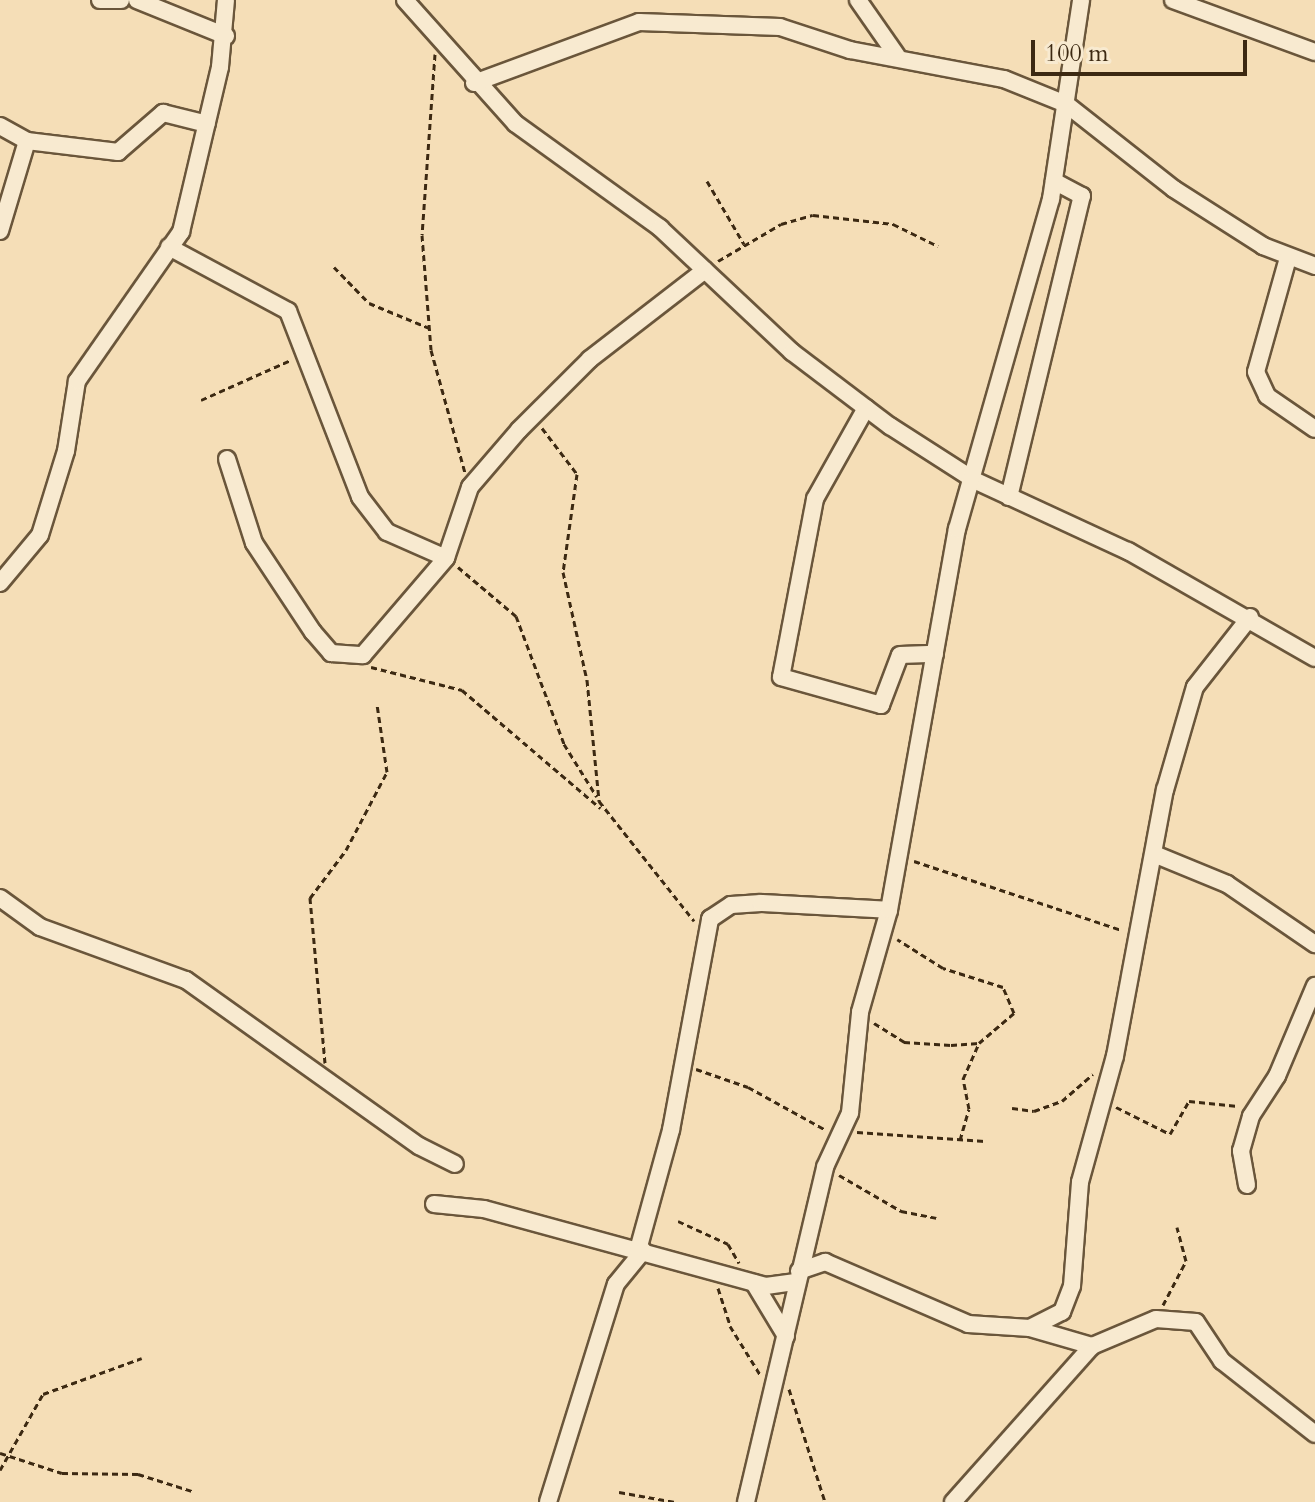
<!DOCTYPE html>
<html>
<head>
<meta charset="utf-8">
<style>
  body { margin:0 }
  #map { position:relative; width:1315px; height:1502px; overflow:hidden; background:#f5deb7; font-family:Cardo,serif }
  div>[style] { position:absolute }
  .path>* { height:3px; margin-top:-1.5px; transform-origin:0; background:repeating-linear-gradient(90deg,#3c2912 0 6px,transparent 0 10px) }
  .roads { filter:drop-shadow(2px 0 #6a563b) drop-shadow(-2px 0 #6a563b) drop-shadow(0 2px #6a563b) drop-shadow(0 -2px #6a563b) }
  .minor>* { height:16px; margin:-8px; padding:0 8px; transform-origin:8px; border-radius:8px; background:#f8ead0 }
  span { translate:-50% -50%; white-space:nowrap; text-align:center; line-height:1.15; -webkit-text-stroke:7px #f8ead0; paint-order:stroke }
  .scale { position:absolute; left:1031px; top:40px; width:216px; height:36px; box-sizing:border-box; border:4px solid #3c2912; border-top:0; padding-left:10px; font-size:24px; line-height:28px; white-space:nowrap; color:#3c2912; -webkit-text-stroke:6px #f8ead0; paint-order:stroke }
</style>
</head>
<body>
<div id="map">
  <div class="path">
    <div style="left:435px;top:54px;width:181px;rotate:94.1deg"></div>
    <div style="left:422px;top:235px;width:115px;rotate:85.5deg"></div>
    <div style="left:431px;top:350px;width:128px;rotate:74.5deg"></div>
    <div style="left:707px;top:181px;width:73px;rotate:59.6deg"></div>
    <div style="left:718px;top:261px;width:73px;rotate:-30.4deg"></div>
    <div style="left:781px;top:224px;width:33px;rotate:-16deg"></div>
    <div style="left:813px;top:215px;width:81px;rotate:6.4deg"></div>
    <div style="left:893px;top:224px;width:50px;rotate:26.1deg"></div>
    <div style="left:334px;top:267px;width:50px;rotate:45.8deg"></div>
    <div style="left:369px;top:303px;width:65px;rotate:22.6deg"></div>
    <div style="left:201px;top:400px;width:98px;rotate:-24deg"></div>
    <div style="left:542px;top:428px;width:58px;rotate:52.7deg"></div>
    <div style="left:577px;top:474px;width:99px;rotate:98.1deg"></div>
    <div style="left:563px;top:572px;width:111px;rotate:77.5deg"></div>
    <div style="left:587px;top:680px;width:122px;rotate:84.3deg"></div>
    <div style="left:599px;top:801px;width:153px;rotate:51.6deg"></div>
    <div style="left:458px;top:567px;width:76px;rotate:40.2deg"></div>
    <div style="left:516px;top:616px;width:137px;rotate:69.4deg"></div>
    <div style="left:564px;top:744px;width:62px;rotate:58.1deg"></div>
    <div style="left:371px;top:667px;width:94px;rotate:14.2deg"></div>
    <div style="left:462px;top:690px;width:182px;rotate:40.5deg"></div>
    <div style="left:914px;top:861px;width:219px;rotate:18.4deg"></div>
    <div style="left:874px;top:1023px;width:36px;rotate:32deg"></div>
    <div style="left:904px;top:1042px;width:47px;rotate:3.7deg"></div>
    <div style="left:951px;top:1045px;width:28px;rotate:-4deg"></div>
    <div style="left:979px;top:1043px;width:46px;rotate:-40.6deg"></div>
    <div style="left:1014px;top:1013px;width:28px;rotate:-113deg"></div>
    <div style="left:1003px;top:987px;width:63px;rotate:-162.4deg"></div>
    <div style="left:943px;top:968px;width:54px;rotate:-147.8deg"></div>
    <div style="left:325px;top:1063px;width:166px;rotate:-95.2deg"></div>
    <div style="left:310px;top:898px;width:60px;rotate:-53.1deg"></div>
    <div style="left:346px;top:850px;width:88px;rotate:-62.3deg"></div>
    <div style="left:387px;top:772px;width:69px;rotate:-98.4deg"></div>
    <div style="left:696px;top:1069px;width:55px;rotate:19.1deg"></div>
    <div style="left:748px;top:1087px;width:89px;rotate:28.9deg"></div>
    <div style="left:1116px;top:1107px;width:60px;rotate:26.6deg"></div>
    <div style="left:1170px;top:1134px;width:38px;rotate:-60deg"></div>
    <div style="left:1189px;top:1101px;width:49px;rotate:5.8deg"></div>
    <div style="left:1012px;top:1108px;width:22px;rotate:8deg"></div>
    <div style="left:1034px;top:1111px;width:30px;rotate:-20deg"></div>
    <div style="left:1062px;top:1101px;width:41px;rotate:-41.1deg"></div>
    <div style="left:857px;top:1132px;width:128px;rotate:4deg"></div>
    <div style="left:960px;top:1140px;width:32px;rotate:-74deg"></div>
    <div style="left:969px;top:1109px;width:31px;rotate:-101deg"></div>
    <div style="left:963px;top:1079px;width:39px;rotate:-66deg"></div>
    <div style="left:839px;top:1175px;width:72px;rotate:30.1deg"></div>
    <div style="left:901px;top:1211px;width:36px;rotate:11deg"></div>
    <div style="left:678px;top:1221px;width:55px;rotate:24.7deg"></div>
    <div style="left:728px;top:1244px;width:22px;rotate:60deg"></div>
    <div style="left:718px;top:1288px;width:40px;rotate:72deg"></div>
    <div style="left:730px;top:1326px;width:59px;rotate:58.2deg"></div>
    <div style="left:1163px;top:1305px;width:50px;rotate:-62.4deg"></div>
    <div style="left:1186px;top:1261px;width:35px;rotate:-105deg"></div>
    <div style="left:789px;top:1389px;width:119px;rotate:72.3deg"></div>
    <div style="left:0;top:1453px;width:65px;rotate:17.9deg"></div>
    <div style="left:62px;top:1473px;width:76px;rotate:0.8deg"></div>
    <div style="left:138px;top:1474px;width:57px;rotate:17.5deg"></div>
    <div style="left:0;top:1470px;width:87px;rotate:-60.5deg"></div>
    <div style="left:43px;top:1394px;width:105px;rotate:-20deg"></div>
    <div style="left:619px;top:1492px;width:57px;rotate:10.1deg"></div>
  </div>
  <div class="roads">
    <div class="minor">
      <div style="left:100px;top:0;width:21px"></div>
      <div style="left:137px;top:0;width:96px;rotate:22deg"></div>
      <div style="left:405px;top:0;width:166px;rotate:48.2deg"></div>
      <div style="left:516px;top:124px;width:178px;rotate:35.8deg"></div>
      <div style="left:660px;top:228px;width:181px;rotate:43.2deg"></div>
      <div style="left:792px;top:352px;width:123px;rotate:37.1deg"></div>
      <div style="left:890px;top:426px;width:100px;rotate:32.7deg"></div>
      <div style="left:974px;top:480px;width:170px;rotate:24.8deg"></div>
      <div style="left:1128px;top:551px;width:215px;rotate:29.8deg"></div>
      <div style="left:858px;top:0;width:68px;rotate:55.1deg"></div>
      <div style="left:1173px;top:0;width:151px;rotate:20.1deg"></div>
      <div style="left:474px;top:83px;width:176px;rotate:-20.3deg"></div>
      <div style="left:639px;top:22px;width:141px;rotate:2deg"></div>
      <div style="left:780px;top:27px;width:74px;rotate:18.2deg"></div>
      <div style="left:850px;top:50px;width:157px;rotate:10.7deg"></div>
      <div style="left:1004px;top:79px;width:67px;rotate:22deg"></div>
      <div style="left:1066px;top:104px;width:137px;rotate:38.2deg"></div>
      <div style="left:1174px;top:189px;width:106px;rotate:32.6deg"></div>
      <div style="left:1263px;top:246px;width:56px;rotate:21deg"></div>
      <div style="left:0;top:126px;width:31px;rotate:29deg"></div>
      <div style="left:27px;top:141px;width:94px;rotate:106.7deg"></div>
      <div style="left:27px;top:141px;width:92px;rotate:6.9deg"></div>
      <div style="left:118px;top:152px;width:60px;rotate:-40.9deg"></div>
      <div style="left:163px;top:113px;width:45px;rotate:14deg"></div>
      <div style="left:169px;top:247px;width:135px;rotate:28.3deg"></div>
      <div style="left:288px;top:311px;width:199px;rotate:68.8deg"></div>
      <div style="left:360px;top:497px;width:44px;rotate:52.4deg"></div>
      <div style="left:387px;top:532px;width:64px;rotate:23.8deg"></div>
      <div style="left:1288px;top:258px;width:118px;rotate:105.7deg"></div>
      <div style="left:1256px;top:372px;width:26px;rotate:65deg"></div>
      <div style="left:1267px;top:396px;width:58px;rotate:34.5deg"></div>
      <div style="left:866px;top:408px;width:104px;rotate:119.3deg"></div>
      <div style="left:815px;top:499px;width:181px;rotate:100.8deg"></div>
      <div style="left:781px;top:677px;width:104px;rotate:15.6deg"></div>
      <div style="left:881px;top:705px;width:53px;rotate:-69.2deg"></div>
      <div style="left:900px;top:655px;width:35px;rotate:-2deg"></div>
      <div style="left:227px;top:459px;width:88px;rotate:72.2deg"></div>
      <div style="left:254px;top:543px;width:107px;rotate:56.5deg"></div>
      <div style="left:313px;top:632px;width:28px;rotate:49deg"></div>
      <div style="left:331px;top:653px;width:32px;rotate:4deg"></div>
      <div style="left:363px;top:655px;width:128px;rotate:-49.4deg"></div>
      <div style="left:446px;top:558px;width:75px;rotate:-71.3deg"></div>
      <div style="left:470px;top:487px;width:75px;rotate:-49.3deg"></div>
      <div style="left:519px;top:430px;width:100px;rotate:-45deg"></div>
      <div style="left:590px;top:359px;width:145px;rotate:-37.7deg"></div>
      <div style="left:1009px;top:497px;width:310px;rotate:-76.4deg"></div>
      <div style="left:1082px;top:196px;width:32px;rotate:-152deg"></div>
      <div style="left:0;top:583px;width:62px;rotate:-50.2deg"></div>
      <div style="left:40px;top:535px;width:88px;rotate:-72.8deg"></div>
      <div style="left:66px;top:451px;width:71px;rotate:-81.1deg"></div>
      <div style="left:77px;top:381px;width:182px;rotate:-55.1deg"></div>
      <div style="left:181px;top:232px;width:170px;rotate:-76.7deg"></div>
      <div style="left:220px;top:67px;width:67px;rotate:-84.9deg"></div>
      <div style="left:1154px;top:854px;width:79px;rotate:22.3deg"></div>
      <div style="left:1227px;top:884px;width:107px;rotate:34.3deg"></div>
      <div style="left:0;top:898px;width:49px;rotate:35.9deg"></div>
      <div style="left:40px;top:927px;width:155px;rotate:20deg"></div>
      <div style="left:186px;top:980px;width:286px;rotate:35.5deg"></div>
      <div style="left:419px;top:1146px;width:40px;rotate:26.6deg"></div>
      <div style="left:1247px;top:1185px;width:35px;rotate:-100deg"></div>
      <div style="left:1241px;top:1151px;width:36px;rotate:-74deg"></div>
      <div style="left:1251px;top:1116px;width:48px;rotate:-57deg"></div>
      <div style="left:1277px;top:1076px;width:98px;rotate:-67.1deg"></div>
      <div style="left:434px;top:1204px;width:50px;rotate:5.7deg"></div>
      <div style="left:484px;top:1209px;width:292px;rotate:15.3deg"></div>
      <div style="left:766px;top:1286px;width:30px;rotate:-8deg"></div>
      <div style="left:638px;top:1250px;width:124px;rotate:-74.6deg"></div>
      <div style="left:671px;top:1130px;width:215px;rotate:-79.5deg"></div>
      <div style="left:710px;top:919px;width:25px;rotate:-34deg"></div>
      <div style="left:731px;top:905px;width:30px;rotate:-4deg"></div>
      <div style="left:761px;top:903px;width:128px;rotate:3.1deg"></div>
      <div style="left:799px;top:1271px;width:28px;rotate:-19deg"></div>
      <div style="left:825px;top:1262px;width:156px;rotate:23.4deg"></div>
      <div style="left:968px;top:1324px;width:62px;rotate:3.7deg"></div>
      <div style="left:1030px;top:1328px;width:65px;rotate:16.2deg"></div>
      <div style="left:1092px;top:1346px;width:69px;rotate:-22.9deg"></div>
      <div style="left:1156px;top:1319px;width:40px;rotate:4.3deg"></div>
      <div style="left:1196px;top:1322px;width:47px;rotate:56.3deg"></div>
      <div style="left:1222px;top:1361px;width:118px;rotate:38.1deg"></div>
      <div style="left:754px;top:1283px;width:62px;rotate:58.9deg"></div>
      <div style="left:1030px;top:1328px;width:36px;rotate:-27deg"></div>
      <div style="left:1062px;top:1312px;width:28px;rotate:-69deg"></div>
      <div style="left:1072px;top:1286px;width:104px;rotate:-85.6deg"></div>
      <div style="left:1080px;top:1182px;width:131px;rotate:-74.5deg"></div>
      <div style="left:1115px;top:1056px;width:271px;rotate:-79.4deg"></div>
      <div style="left:1165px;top:790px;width:107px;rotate:-73.8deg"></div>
      <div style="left:1195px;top:687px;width:89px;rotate:-51.8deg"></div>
      <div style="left:548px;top:1502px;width:228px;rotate:-72.7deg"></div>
      <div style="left:616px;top:1284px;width:43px;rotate:-50.7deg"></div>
      <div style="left:746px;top:1502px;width:344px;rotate:-76.7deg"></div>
      <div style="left:825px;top:1167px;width:60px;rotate:-65.2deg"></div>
      <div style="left:850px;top:1113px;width:101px;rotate:-84.3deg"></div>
      <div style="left:860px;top:1012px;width:106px;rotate:-74.1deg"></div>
      <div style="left:889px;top:910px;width:387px;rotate:-79.9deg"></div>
      <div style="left:957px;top:529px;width:343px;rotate:-74.1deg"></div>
      <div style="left:1051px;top:199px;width:201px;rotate:-81.4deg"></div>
      <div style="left:953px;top:1502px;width:209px;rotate:-48.3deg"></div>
    </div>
  </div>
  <div class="scale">100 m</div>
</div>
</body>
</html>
